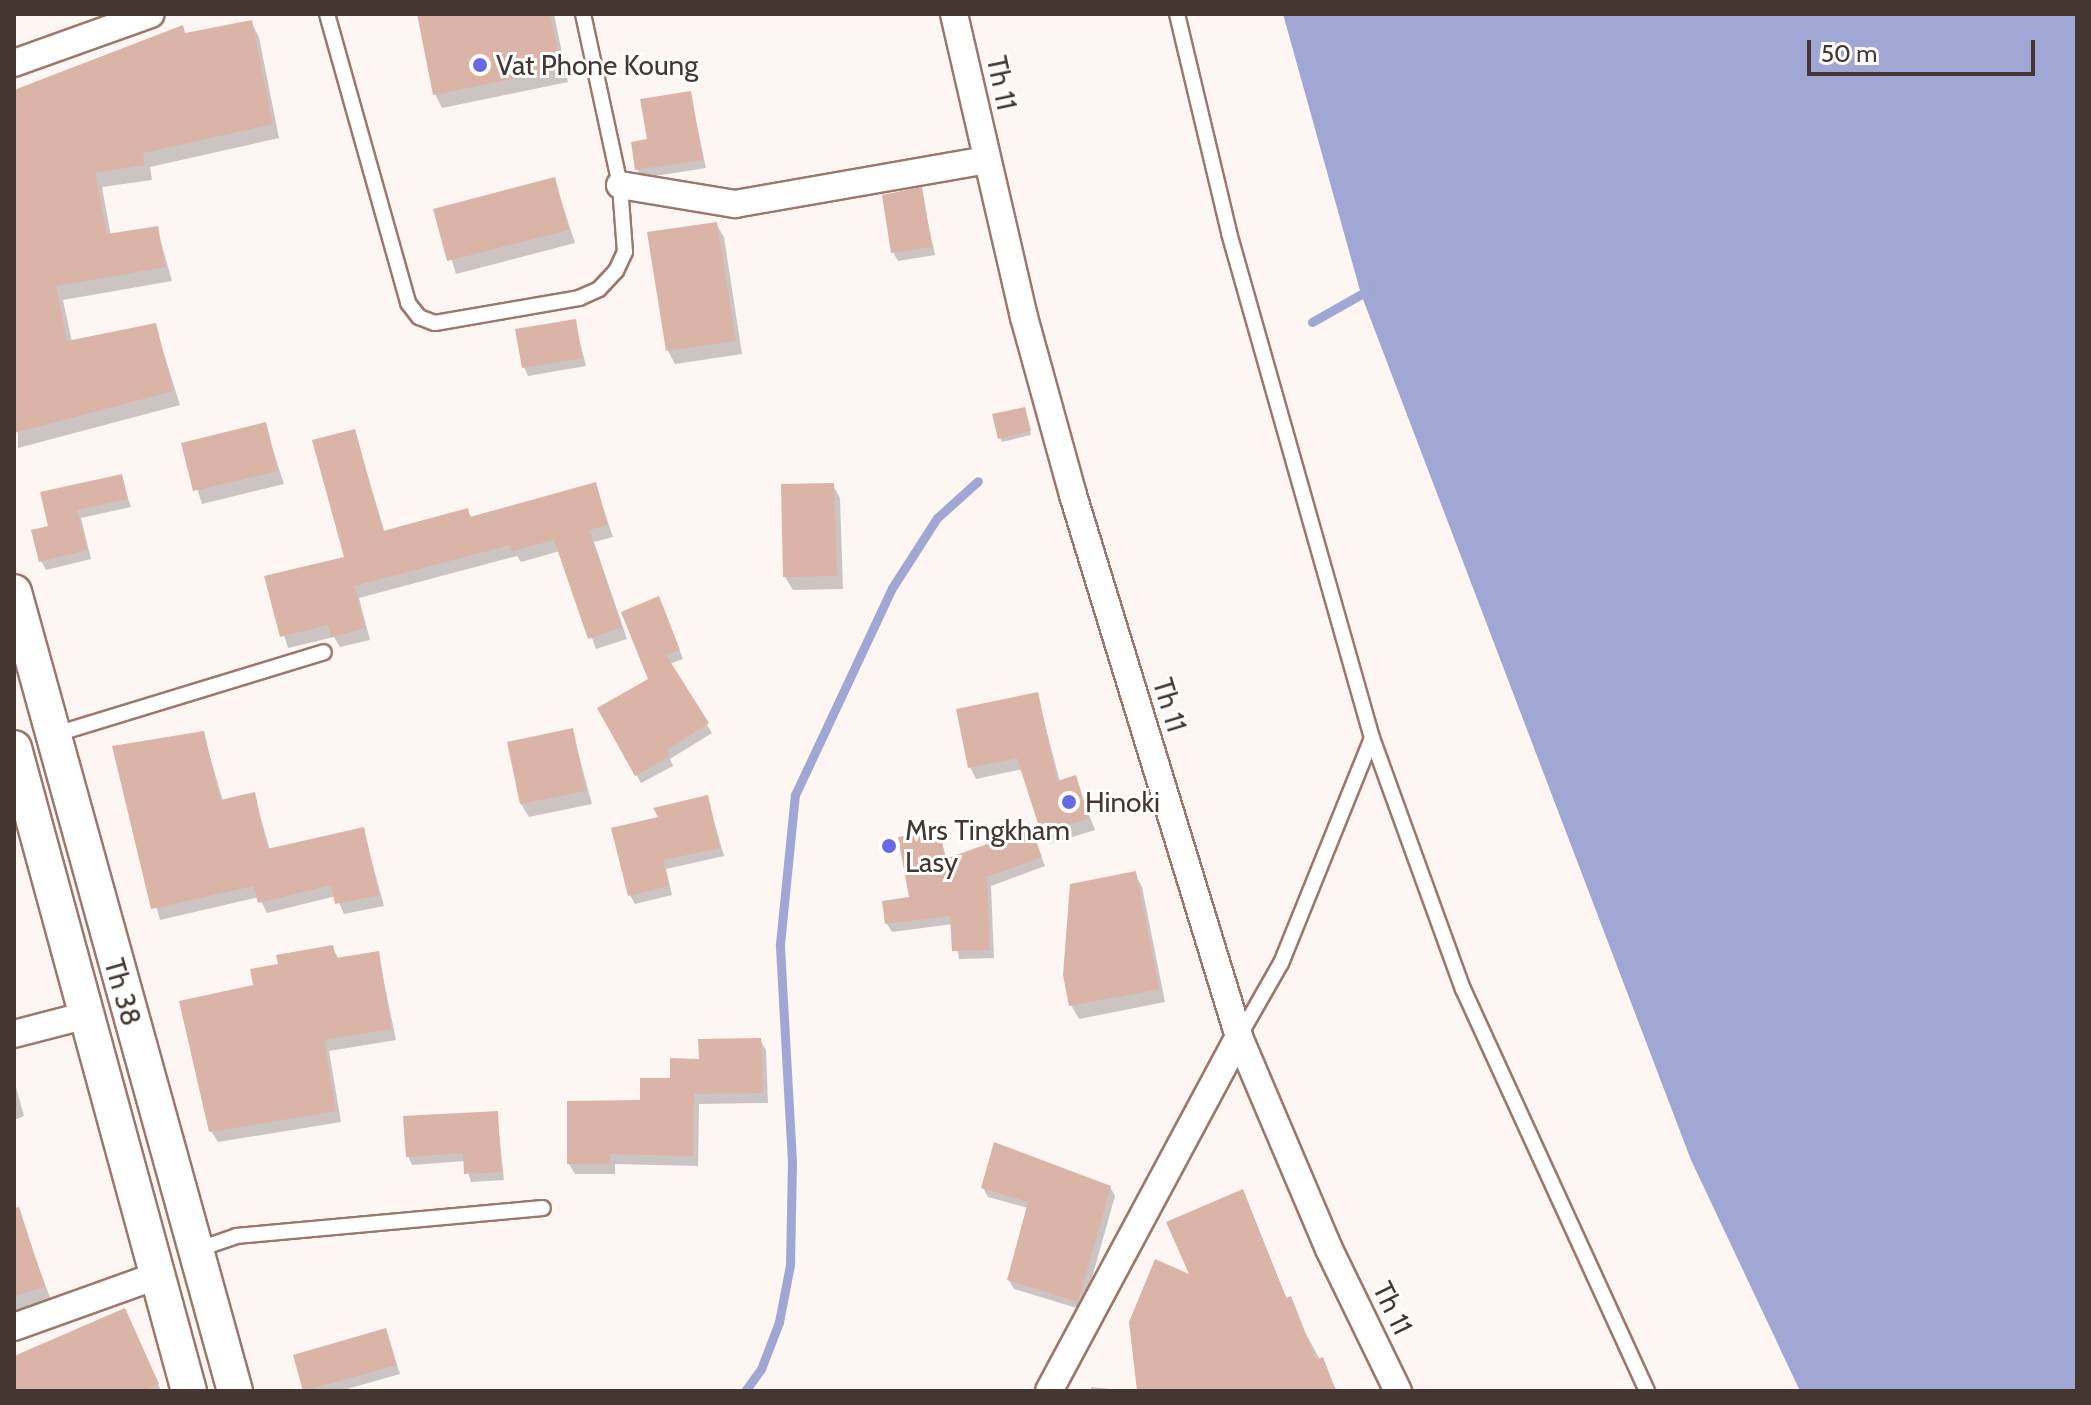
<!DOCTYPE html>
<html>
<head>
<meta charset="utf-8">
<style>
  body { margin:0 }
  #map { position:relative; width:2091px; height:1405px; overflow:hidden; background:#fef6f3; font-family:Cabin,sans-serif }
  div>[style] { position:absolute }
  .water>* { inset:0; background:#a0a7d4 }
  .shadow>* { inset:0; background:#0003 }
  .stream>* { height:9px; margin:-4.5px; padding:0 4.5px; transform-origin:4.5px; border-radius:4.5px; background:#a0a7d4 }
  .building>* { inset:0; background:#dab4a7 }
  .roads { filter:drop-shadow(2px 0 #9c786c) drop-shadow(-2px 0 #9c786c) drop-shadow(0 2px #9c786c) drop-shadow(0 -2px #9c786c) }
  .service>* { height:14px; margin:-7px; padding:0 7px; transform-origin:7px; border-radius:7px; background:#fff }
  .minor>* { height:26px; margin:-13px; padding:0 13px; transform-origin:13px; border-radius:13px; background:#fff }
  .tertiary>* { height:34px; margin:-17px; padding:0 17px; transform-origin:17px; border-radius:17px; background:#fff }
  .dots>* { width:22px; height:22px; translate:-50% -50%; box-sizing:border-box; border:4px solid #fff; border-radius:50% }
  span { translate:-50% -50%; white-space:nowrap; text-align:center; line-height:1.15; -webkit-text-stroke:6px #fff; paint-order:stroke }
  .poi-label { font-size:28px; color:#463631 }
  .left { translate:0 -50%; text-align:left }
  .street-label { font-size:28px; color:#463631 }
  .frame { position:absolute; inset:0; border:16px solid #463631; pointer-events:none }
  .scale { position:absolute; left:1807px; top:40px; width:228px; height:36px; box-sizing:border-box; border:4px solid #463631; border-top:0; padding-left:10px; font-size:24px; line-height:28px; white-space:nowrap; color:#463631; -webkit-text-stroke:6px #fff; paint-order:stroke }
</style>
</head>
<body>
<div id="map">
  <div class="water">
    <div style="clip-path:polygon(1283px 14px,2077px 14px,2077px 1391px,1800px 1391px,1691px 1160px,1361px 294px)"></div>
  </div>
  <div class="shadow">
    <div style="clip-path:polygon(437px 14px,554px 14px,568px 82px,442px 108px,435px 94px)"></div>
    <div style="clip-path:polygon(251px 22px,259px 37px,279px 138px,150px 167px,152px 180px,102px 187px,111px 236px,157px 228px,172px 281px,63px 300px,72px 342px,155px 325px,180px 405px,18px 448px,14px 92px,186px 35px)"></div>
    <div style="clip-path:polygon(690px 93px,706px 168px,642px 178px,637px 169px,649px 141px)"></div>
    <div style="clip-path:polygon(554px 179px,575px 243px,456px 274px,436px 210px)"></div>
    <div style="clip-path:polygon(921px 190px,935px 255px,898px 261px,893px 252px)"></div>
    <div style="clip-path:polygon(716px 224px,724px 237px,742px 354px,675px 364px,668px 351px)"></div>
    <div style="clip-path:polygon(575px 322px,586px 366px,528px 376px,524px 367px)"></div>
    <div style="clip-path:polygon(1026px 412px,1031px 435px,1002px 442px,1000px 438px)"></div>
    <div style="clip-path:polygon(265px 425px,284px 484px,202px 504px,183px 444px)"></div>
    <div style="clip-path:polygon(354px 431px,385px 533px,467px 511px,472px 518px,595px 484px,613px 537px,594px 542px,627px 639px,596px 649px,560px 551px,521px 562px,517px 556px,359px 598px,370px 640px,340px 647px,334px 637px,288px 648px,267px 578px,346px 558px)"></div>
    <div style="clip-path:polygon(121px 477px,131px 507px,81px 518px,91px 559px,46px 570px,41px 561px,50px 528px)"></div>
    <div style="clip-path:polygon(833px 485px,840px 498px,843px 589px,793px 590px,785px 577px)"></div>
    <div style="clip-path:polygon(663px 607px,683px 659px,669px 664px,712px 733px,670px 759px,673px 766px,641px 783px,599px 708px,650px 680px)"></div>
    <div style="clip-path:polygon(1037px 694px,1060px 782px,1075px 778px,1095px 830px,1050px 844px,1023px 769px,976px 779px,970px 767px)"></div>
    <div style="clip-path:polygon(572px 730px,592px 804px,529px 817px,521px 804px)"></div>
    <div style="clip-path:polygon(203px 733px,223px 801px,254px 795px,270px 850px,363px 829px,384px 906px,344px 914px,336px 896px,267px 913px,259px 897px,160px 920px,114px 748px)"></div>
    <div style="clip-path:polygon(707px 797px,724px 856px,666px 869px,672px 895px,635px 904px,630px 895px,661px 818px)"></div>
    <div style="clip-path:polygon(1029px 826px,1045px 866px,991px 886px,994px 958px,959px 959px,953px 924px,892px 932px,887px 924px,911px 899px,939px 832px,947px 861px,1010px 839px)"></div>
    <div style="clip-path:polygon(1135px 874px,1142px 887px,1165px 1002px,1079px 1019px,1071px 1005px)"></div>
    <div style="clip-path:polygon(332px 947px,339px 959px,378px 953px,396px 1040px,329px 1051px,341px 1122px,218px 1142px,211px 1131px,255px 987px,280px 965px)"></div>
    <div style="clip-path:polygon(760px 1040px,766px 1050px,768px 1103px,699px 1104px,698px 1166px,615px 1164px,615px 1174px,575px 1174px,569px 1164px,642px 1102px,701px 1061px)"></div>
    <div style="clip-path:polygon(14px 1080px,24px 1116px,14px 1120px)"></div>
    <div style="clip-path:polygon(497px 1113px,504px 1180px,471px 1182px,465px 1161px,412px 1165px,408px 1156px)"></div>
    <div style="clip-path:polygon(1110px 1187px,1115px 1196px,1083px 1310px,1014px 1289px,1009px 1280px,1028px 1208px,988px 1197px,983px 1188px)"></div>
    <div style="clip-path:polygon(1243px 1192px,1287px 1299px,1337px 1391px,1139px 1391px,1193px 1278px)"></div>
    <div style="clip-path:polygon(26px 1233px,51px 1300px,14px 1312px,14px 1237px)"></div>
    <div style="clip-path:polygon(130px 1320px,161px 1391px,14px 1391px,14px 1357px)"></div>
    <div style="clip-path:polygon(385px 1330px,400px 1374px,340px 1391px,305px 1391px,295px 1356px)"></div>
    <div style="clip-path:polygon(1091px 1387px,1130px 1391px,1091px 1391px)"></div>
  </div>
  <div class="stream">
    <div style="left:1312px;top:322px;width:69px;rotate:-29.5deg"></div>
    <div style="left:745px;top:1391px;width:27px;rotate:-54deg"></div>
    <div style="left:761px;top:1369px;width:50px;rotate:-69deg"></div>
    <div style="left:779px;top:1322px;width:58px;rotate:-79.1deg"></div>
    <div style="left:790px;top:1265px;width:103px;rotate:-88.9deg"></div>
    <div style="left:792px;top:1162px;width:218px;rotate:-93.2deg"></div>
    <div style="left:780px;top:944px;width:150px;rotate:-84.3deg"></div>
    <div style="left:795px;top:795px;width:229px;rotate:-64.9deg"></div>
    <div style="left:892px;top:588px;width:83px;rotate:-57.3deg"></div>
    <div style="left:937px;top:518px;width:55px;rotate:-42.1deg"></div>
  </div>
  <div class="building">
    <div style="clip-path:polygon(417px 14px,550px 14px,562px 69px,433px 95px)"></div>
    <div style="clip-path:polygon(252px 20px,273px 124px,143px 153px,145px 165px,95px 173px,107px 234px,158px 226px,165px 267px,56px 286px,67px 341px,156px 323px,173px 391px,14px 433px,14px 90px,183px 25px,185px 33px)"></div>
    <div style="clip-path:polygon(691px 91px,703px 160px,635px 170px,631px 142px,647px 139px,640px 99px)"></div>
    <div style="clip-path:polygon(555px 177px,569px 230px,447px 261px,433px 209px)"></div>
    <div style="clip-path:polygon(922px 187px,932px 247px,891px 253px,882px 195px)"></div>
    <div style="clip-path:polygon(717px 222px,736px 341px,666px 351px,647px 232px)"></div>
    <div style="clip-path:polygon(576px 319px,582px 358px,522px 368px,515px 329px)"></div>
    <div style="clip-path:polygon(1025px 407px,1031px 431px,998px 439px,992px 414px)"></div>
    <div style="clip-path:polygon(266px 422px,278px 471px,193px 491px,181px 443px)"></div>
    <div style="clip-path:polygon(355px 429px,383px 531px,468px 508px,470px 517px,596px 482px,608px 525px,589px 530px,622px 627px,588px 639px,554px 540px,512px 551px,510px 545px,354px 586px,365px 628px,331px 637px,328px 625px,280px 637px,264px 576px,344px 557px,312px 440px)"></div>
    <div style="clip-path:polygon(122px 474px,128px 499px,77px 510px,87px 550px,39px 562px,31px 530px,48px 526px,40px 492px)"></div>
    <div style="clip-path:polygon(834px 483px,837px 576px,783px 577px,781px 484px)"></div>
    <div style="clip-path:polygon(659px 596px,680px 650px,666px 655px,709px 723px,667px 750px,670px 756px,635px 776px,597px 708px,648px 679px,621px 612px)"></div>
    <div style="clip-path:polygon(1038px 692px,1057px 781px,1076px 775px,1089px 818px,1041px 833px,1017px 758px,968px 768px,956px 709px)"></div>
    <div style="clip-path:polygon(573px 728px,586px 791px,520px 804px,507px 742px)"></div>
    <div style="clip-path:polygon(204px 731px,220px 800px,255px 792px,267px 849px,364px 827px,379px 895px,335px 904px,331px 885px,258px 903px,254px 886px,151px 909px,112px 746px)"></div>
    <div style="clip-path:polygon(708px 795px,720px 848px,663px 860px,669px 886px,628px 896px,611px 828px,658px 817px,653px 808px)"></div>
    <div style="clip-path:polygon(1029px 823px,1042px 857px,987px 877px,990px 950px,952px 951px,950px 916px,885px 924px,882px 901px,909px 897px,898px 837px,940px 830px,945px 859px,1007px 837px,1005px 832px)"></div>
    <div style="clip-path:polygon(1136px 871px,1159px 989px,1069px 1006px,1063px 975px,1070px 884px)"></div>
    <div style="clip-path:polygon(333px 945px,336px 958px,379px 951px,391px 1029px,324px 1040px,336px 1111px,209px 1132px,179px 1001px,253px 985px,250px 969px,278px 964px,276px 955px)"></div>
    <div style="clip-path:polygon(761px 1038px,763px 1093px,694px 1094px,693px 1156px,610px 1154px,610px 1164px,567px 1164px,567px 1101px,640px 1100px,640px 1078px,670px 1078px,670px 1058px,699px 1059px,698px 1039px)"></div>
    <div style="clip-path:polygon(498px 1111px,501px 1172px,464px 1174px,463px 1153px,406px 1157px,403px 1116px)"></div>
    <div style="clip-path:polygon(994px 1142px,1111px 1186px,1078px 1302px,1007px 1280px,1028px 1202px,981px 1188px)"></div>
    <div style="clip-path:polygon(1243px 1189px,1286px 1298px,1291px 1296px,1316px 1360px,1323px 1357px,1336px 1391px,1137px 1391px,1129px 1322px,1155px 1259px,1189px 1274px,1166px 1222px)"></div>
    <div style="clip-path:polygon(19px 1207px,45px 1287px,14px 1296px,14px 1208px)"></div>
    <div style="clip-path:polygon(125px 1308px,159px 1384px,144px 1391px,14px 1391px,14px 1356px)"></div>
    <div style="clip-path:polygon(386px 1328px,397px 1365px,303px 1391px,293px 1355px)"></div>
  </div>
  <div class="roads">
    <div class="service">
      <div style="left:327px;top:14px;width:300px;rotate:74.3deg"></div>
      <div style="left:408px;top:303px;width:18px;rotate:52deg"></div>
      <div style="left:419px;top:317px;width:17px;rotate:21deg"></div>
      <div style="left:435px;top:323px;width:146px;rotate:-9.8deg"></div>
      <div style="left:579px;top:298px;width:22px;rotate:-24deg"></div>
      <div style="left:599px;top:289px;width:25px;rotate:-47deg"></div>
      <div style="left:616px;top:271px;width:21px;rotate:-65deg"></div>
      <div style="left:625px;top:252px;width:67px;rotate:-94.3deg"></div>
      <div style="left:620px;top:185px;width:175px;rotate:-102.2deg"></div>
      <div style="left:1177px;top:14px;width:225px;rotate:76.6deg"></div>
      <div style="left:1229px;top:233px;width:525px;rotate:74.19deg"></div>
      <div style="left:1372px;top:738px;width:243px;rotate:112deg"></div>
      <div style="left:1281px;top:963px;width:83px;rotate:119.7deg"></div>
      <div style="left:53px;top:735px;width:283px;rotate:-17deg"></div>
      <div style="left:1372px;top:738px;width:267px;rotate:70.1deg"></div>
      <div style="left:1463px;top:989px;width:442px;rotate:65.4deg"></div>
      <div style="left:199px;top:1249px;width:39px;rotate:-19deg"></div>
      <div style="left:236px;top:1236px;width:308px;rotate:-5.2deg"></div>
    </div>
    <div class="minor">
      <div style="left:954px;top:14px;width:311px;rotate:77deg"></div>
      <div style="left:1024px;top:317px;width:185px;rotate:74.6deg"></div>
      <div style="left:1073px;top:495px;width:567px;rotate:72.97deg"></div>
      <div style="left:1239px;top:1037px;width:230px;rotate:67deg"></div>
      <div style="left:1329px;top:1249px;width:158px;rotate:64.1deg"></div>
      <div style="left:14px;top:63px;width:145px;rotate:-19.7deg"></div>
      <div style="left:620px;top:185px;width:117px;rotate:9.4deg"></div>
      <div style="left:735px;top:204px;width:255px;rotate:-9.9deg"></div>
      <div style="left:14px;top:1034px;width:75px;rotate:-14.6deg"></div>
      <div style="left:14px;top:1327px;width:154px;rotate:-19.7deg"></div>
      <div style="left:1049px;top:1391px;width:402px;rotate:-61.8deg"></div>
    </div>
    <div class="tertiary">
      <div style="left:14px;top:592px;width:829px;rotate:74.54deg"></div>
      <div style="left:14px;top:748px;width:666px;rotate:74.78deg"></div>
    </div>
  </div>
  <div class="dots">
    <div style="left:480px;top:65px;background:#676ae4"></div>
    <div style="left:1069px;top:802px;background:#676ae4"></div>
    <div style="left:889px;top:846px;background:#676ae4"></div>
  </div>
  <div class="poi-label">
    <span class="left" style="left:496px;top:65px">Vat Phone Koung</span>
    <span class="left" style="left:1085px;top:802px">Hinoki</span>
    <span class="left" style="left:905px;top:846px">Mrs Tingkham<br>Lasy</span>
  </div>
  <div class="street-label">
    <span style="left:1002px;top:83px;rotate:78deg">Th 11</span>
    <span style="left:1170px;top:705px;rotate:73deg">Th 11</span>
    <span style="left:123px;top:992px;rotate:74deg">Th 38</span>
    <span style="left:1393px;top:1308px;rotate:64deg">Th 11</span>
  </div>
  <div class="frame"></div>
  <div class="scale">50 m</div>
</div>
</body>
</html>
